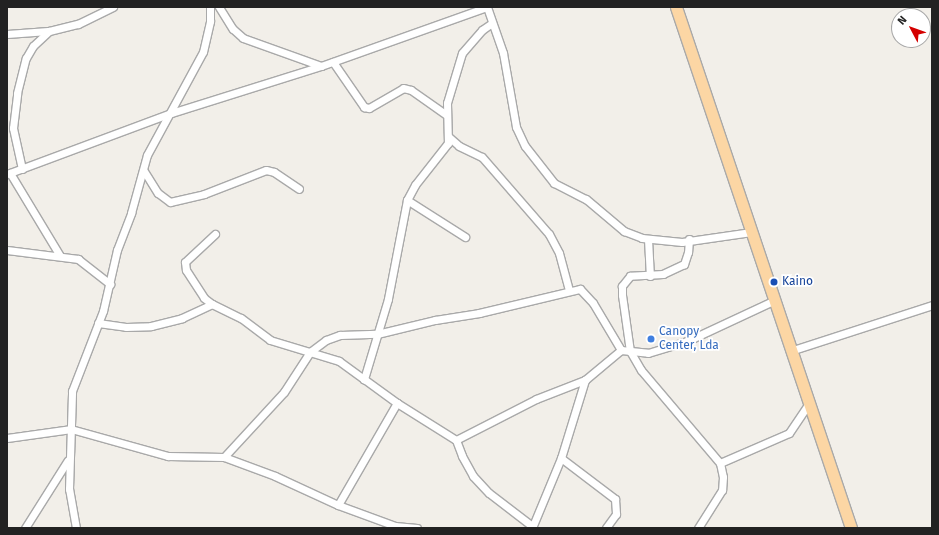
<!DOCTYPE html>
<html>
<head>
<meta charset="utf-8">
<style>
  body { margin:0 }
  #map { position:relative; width:939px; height:535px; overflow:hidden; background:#f2efe9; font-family:"Fira Sans",sans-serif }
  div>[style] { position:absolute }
  .roads { filter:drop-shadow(1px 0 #a9a9a9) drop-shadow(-1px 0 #a9a9a9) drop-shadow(0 1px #a9a9a9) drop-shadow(0 -1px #a9a9a9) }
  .minor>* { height:7px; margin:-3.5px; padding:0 3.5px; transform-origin:3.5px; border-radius:3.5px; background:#fff }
  .primary>* { height:11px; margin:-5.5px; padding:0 5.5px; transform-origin:5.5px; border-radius:5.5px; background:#fcd6a4 }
  .dots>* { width:11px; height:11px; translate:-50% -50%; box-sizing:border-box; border:2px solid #fff; border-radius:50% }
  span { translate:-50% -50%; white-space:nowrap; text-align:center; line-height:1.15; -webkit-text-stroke:3.5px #fff; paint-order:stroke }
  .transit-label { font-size:12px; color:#164399 }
  .left { translate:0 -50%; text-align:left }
  .shop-label { font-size:12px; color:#366cbe }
  .frame { position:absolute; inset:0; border:8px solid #222; pointer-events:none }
  .north { position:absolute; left:891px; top:8px; width:40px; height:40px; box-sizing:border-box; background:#fff; border:1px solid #a7a7a7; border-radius:50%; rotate:311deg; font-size:11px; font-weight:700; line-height:16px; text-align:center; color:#222 }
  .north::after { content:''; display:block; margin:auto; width:14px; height:18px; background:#d40000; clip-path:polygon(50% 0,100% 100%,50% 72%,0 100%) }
</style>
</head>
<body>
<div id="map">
  <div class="roads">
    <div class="minor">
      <div style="left:219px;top:7px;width:26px;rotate:58deg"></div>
      <div style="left:233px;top:29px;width:13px;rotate:42deg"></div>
      <div style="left:243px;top:38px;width:83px;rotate:19.7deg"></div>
      <div style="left:321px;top:66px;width:176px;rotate:-19.6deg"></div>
      <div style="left:487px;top:7px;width:49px;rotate:70.8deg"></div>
      <div style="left:503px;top:53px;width:75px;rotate:80deg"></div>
      <div style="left:516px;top:127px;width:21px;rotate:65deg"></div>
      <div style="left:525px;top:146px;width:47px;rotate:51.9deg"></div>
      <div style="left:554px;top:183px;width:36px;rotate:27deg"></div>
      <div style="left:586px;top:199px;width:50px;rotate:40.1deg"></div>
      <div style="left:624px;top:231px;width:19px;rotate:21deg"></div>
      <div style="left:642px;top:238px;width:40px;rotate:5.7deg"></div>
      <div style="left:682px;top:242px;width:70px;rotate:-8.2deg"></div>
      <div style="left:492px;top:23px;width:12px;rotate:145deg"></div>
      <div style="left:482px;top:30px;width:30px;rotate:131deg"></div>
      <div style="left:462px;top:53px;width:52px;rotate:106.7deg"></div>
      <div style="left:447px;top:103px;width:40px;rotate:88.6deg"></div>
      <div style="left:448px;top:143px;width:53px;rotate:128.2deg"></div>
      <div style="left:415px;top:185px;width:17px;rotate:118deg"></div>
      <div style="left:407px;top:200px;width:101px;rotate:100.9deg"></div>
      <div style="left:388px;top:299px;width:84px;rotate:106.7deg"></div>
      <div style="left:364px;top:379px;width:41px;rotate:36deg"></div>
      <div style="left:397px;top:403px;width:70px;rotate:32.1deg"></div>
      <div style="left:456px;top:440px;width:17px;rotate:69deg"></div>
      <div style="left:462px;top:456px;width:23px;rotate:61deg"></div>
      <div style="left:473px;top:476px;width:23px;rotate:47deg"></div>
      <div style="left:489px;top:493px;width:54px;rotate:37.5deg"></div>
      <div style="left:7px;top:34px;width:41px;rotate:-4.2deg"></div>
      <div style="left:333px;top:62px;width:55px;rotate:55.4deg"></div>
      <div style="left:364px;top:107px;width:5px;rotate:11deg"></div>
      <div style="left:369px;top:108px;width:39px;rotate:-30deg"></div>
      <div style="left:403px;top:88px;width:8px;rotate:14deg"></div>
      <div style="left:411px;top:90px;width:42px;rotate:35.2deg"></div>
      <div style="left:449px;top:137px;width:13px;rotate:42deg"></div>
      <div style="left:459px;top:146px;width:25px;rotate:26deg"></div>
      <div style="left:482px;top:157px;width:102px;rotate:49deg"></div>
      <div style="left:549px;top:234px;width:21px;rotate:62deg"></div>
      <div style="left:559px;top:253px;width:38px;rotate:75deg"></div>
      <div style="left:22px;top:169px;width:42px;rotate:-102.4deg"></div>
      <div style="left:13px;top:128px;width:35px;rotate:-83deg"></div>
      <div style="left:17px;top:93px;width:36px;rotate:-76deg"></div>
      <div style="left:26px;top:58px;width:14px;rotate:-60deg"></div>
      <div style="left:33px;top:46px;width:22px;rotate:-43deg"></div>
      <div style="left:49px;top:31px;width:30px;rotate:-14deg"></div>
      <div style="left:78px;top:24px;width:39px;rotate:-26deg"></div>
      <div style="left:144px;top:171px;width:26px;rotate:58deg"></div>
      <div style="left:158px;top:193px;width:15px;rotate:37deg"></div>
      <div style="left:170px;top:202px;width:35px;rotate:-13deg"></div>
      <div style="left:204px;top:194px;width:66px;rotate:-21.2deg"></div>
      <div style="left:266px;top:170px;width:8px;rotate:14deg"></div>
      <div style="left:274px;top:172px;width:30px;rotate:34deg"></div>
      <div style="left:10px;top:173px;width:97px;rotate:58.9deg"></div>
      <div style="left:7px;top:174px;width:175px;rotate:-20.4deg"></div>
      <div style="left:171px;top:113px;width:157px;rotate:-17.4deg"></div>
      <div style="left:407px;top:200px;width:69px;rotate:32.5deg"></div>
      <div style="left:215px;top:234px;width:41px;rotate:137deg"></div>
      <div style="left:185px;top:262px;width:8px;rotate:83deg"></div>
      <div style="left:186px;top:270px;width:33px;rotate:57deg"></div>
      <div style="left:204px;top:298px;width:10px;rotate:37deg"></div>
      <div style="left:212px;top:304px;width:32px;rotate:26deg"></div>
      <div style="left:241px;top:318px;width:36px;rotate:37deg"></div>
      <div style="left:270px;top:340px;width:72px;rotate:16.9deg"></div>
      <div style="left:339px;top:361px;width:31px;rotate:36deg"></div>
      <div style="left:648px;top:239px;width:37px;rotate:87deg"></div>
      <div style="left:689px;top:239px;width:13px;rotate:94deg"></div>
      <div style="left:688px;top:252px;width:13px;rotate:108deg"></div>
      <div style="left:684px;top:264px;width:23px;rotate:155deg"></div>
      <div style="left:663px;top:274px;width:33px;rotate:177deg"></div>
      <div style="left:630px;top:276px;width:13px;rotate:129deg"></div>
      <div style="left:622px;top:286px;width:9px;rotate:90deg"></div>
      <div style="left:622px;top:295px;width:57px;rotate:81.9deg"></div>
      <div style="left:630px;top:351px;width:22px;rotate:60deg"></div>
      <div style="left:641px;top:370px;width:122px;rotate:49.7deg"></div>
      <div style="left:720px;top:463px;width:14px;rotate:78deg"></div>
      <div style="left:723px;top:477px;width:13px;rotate:94deg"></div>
      <div style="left:722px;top:490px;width:45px;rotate:122.3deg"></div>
      <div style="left:7px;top:250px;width:72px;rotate:7.2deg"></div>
      <div style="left:78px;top:259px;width:41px;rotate:38deg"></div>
      <div style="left:98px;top:323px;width:28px;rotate:8deg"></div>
      <div style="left:126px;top:327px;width:25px;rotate:-2deg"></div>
      <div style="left:151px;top:326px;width:32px;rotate:-14deg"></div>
      <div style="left:182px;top:318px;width:33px;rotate:-25deg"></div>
      <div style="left:790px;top:351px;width:149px;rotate:-17.9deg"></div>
      <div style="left:7px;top:438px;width:65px;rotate:-8deg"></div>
      <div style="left:71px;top:429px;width:101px;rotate:15.6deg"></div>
      <div style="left:168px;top:456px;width:56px;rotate:1deg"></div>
      <div style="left:224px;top:457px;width:54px;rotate:20.4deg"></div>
      <div style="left:275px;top:476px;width:69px;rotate:24.7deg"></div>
      <div style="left:338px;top:505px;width:61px;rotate:20.2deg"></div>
      <div style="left:395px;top:526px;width:22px;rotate:5deg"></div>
      <div style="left:456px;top:440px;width:90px;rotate:-27.1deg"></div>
      <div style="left:536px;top:399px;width:53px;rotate:-21.2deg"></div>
      <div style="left:585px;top:380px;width:47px;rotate:-39.8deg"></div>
      <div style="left:224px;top:457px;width:88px;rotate:-47.3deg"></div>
      <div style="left:284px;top:392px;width:48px;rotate:-57deg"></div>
      <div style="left:310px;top:352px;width:20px;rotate:-37deg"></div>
      <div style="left:326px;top:340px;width:15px;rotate:-20deg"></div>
      <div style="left:340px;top:335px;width:37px;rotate:-2deg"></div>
      <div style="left:377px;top:334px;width:60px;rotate:-13.6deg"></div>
      <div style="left:435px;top:320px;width:45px;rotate:-9deg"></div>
      <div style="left:479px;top:313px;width:104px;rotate:-13.4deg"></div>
      <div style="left:580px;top:289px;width:19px;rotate:47deg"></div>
      <div style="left:593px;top:303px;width:55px;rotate:59.2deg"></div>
      <div style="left:621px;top:350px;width:27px;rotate:6deg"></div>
      <div style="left:648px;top:353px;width:39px;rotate:-17deg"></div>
      <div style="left:685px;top:342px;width:97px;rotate:-25deg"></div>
      <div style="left:561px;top:458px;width:68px;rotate:37.2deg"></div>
      <div style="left:615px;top:499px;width:15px;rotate:86deg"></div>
      <div style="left:616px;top:514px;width:17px;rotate:126deg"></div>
      <div style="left:720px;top:463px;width:75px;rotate:-23.5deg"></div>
      <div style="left:789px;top:433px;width:34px;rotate:-56deg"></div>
      <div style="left:338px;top:505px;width:118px;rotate:-60deg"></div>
      <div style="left:25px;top:528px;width:80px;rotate:-57.7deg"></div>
      <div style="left:76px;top:528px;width:40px;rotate:-100deg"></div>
      <div style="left:69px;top:489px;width:98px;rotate:-88.2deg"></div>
      <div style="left:72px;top:391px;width:86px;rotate:-68.8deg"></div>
      <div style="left:103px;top:311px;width:63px;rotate:-77.1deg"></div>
      <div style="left:117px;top:250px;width:40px;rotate:-69deg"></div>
      <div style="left:131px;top:213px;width:60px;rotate:-74.6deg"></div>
      <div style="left:147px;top:155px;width:117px;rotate:-61.5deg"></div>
      <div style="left:203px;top:52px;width:32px;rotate:-77deg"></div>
      <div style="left:210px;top:21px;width:14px;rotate:-90deg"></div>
      <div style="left:532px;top:528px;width:76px;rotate:-67.5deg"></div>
      <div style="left:561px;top:458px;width:82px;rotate:-72.9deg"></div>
    </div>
    <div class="primary">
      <div style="left:676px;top:7px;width:550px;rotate:71.43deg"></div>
    </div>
  </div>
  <div class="dots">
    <div style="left:774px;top:282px;background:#1a4fb4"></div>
    <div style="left:651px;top:339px;background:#3f7fe0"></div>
  </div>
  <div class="transit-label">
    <span class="left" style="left:782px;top:282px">Kaino</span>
  </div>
  <div class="shop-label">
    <span class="left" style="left:659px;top:339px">Canopy<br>Center, Lda</span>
  </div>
  <div class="frame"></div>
  <div class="north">N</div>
</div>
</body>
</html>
